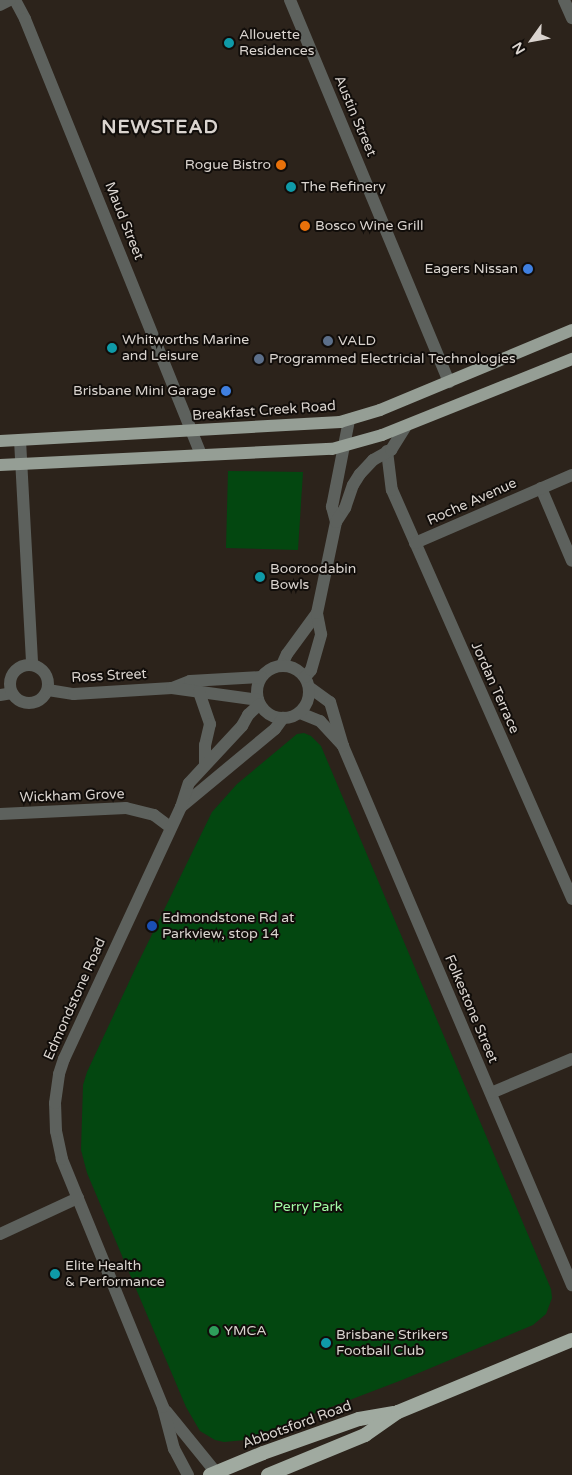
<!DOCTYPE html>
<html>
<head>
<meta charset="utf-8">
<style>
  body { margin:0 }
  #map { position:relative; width:572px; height:1475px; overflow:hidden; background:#2c231b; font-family:"Varela Round",sans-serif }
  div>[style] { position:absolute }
  .green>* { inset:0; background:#034710 }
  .minor>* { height:12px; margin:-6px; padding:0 6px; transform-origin:6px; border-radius:6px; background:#5d615d }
  .tertiary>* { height:12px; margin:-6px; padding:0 6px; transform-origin:6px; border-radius:6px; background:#5d615d }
  .tertiary>.ring { margin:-6px; padding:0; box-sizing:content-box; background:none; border:12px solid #5d615d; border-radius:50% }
  .primary>* { height:12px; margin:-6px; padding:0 6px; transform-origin:6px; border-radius:6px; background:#959e95 }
  .trunk>* { height:14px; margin:-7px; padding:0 7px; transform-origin:7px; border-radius:7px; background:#a0aaa0 }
  .dots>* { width:14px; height:14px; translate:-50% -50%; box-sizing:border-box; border:2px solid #110d0a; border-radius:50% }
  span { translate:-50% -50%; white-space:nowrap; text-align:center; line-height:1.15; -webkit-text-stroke:4px #110d0a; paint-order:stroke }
  .poi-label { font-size:14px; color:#dad4cf }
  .left { translate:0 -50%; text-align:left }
  .right { translate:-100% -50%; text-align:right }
  .street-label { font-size:14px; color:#dad4cf }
  .park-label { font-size:14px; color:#a2fca6 }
  .district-label { font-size:19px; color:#dad4cf; font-weight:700; letter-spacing:1px }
  .north { position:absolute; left:507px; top:15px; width:50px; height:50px; -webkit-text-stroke:4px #110d0a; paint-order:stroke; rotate:238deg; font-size:14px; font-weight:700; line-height:20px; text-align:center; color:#dad4cf }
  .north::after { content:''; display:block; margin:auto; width:18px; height:22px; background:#dad4cf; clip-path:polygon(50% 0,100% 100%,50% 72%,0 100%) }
</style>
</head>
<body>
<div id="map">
  <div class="green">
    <div style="clip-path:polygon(228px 471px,303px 472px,298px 550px,226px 548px)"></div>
    <div style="clip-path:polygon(304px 733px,311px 736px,321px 746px,551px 1289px,552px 1298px,546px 1314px,533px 1325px,402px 1380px,245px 1440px,224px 1442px,215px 1440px,200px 1431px,186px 1407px,87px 1173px,81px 1150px,83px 1085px,87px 1072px,136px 967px,212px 812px,237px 784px,297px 734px)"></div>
  </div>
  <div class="minor">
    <div style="left:15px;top:0;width:21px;rotate:62deg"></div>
    <div style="left:25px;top:19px;width:470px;rotate:68deg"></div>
    <div style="left:290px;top:0;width:414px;rotate:67.4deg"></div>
    <div style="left:564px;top:0;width:20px;rotate:66deg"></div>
    <div style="left:0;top:5px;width:11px;rotate:-27deg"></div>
    <div style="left:541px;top:488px;width:79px;rotate:67deg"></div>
    <div style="left:392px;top:490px;width:447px;rotate:66.2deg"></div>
    <div style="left:415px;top:543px;width:171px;rotate:-23.4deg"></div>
    <div style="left:309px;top:687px;width:26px;rotate:36deg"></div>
    <div style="left:330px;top:702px;width:46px;rotate:73.5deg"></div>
    <div style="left:343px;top:746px;width:586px;rotate:66.98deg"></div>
    <div style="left:0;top:695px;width:12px;rotate:-9deg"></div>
    <div style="left:300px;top:713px;width:22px;rotate:22deg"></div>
    <div style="left:320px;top:721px;width:34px;rotate:47deg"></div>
    <div style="left:0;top:814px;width:126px;rotate:-2.7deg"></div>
    <div style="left:126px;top:808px;width:29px;rotate:14deg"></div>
    <div style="left:154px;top:815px;width:20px;rotate:37deg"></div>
    <div style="left:491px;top:1093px;width:88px;rotate:-22.8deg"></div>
  </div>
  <div class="tertiary">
    <div style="left:20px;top:440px;width:225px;rotate:86.9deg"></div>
    <div style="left:387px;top:451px;width:39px;rotate:83deg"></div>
    <div style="left:336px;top:522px;width:16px;rotate:-105deg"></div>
    <div style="left:332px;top:507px;width:89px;rotate:-78.9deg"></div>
    <div class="ring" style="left:10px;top:665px;width:26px;height:26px"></div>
    <div style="left:282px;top:665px;width:12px;rotate:-66deg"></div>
    <div style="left:287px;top:654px;width:51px;rotate:-53.8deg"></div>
    <div class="ring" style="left:257px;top:666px;width:40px;height:40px"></div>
    <div style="left:305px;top:677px;width:9px;rotate:-49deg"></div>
    <div style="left:311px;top:670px;width:37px;rotate:-74deg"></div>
    <div style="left:321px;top:634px;width:21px;rotate:-101deg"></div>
    <div style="left:317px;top:613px;width:93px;rotate:-78.2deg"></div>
    <div style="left:336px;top:522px;width:17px;rotate:-57deg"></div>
    <div style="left:345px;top:508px;width:24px;rotate:-71deg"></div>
    <div style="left:353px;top:485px;width:13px;rotate:-58deg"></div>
    <div style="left:360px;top:474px;width:19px;rotate:-47deg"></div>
    <div style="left:373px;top:460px;width:21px;rotate:-29deg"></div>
    <div style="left:391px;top:450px;width:28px;rotate:-58deg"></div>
    <div style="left:172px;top:688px;width:19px;rotate:-21deg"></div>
    <div style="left:190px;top:681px;width:71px;rotate:-3.2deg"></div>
    <div style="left:48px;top:690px;width:26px;rotate:9deg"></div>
    <div style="left:74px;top:694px;width:98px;rotate:-3.5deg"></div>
    <div style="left:172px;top:688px;width:87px;rotate:7.9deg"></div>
    <div style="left:199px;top:692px;width:34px;rotate:71deg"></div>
    <div style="left:210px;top:724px;width:22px;rotate:103deg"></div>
    <div style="left:205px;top:745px;width:20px;rotate:90deg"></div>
    <div style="left:181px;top:807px;width:122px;rotate:-39.7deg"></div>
    <div style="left:275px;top:729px;width:14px;rotate:-54deg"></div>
    <div style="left:0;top:1234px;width:86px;rotate:-24.8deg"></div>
    <div style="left:166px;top:1411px;width:82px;rotate:50.9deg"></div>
    <div style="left:188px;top:1475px;width:30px;rotate:-118deg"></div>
    <div style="left:174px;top:1449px;width:43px;rotate:-104.7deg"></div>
    <div style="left:163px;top:1407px;width:268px;rotate:-112.2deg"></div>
    <div style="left:62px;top:1159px;width:29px;rotate:-102deg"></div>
    <div style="left:56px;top:1131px;width:28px;rotate:-92deg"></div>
    <div style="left:55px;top:1103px;width:29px;rotate:-82deg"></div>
    <div style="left:59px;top:1074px;width:16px;rotate:-72deg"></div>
    <div style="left:64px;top:1059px;width:278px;rotate:-65.1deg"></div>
    <div style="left:181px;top:807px;width:25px;rotate:-72deg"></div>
    <div style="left:189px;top:783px;width:78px;rotate:-47.1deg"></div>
    <div style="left:242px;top:726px;width:13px;rotate:-61deg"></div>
    <div style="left:248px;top:715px;width:16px;rotate:-43deg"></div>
  </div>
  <div class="primary">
    <div style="left:0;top:441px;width:341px;rotate:-3.2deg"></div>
    <div style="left:340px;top:422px;width:42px;rotate:-16.7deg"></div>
    <div style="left:380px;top:410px;width:208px;rotate:-22.6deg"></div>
    <div style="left:0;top:465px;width:332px;rotate:-2.8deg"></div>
    <div style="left:332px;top:449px;width:52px;rotate:-15.6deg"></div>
    <div style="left:382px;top:435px;width:205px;rotate:-21.8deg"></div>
  </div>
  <div class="trunk">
    <div style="left:210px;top:1475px;width:57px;rotate:-22.5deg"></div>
    <div style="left:263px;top:1453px;width:102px;rotate:-19.5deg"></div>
    <div style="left:359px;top:1419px;width:34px;rotate:-10deg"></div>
    <div style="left:268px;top:1475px;width:105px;rotate:-22.4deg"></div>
    <div style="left:365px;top:1435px;width:40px;rotate:-34.9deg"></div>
    <div style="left:398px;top:1412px;width:188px;rotate:-22.5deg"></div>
  </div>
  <div class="dots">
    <div style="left:229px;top:43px;background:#0f9aa8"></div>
    <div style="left:281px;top:165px;background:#e8710a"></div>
    <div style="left:291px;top:187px;background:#0f9aa8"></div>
    <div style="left:305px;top:226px;background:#e8710a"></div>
    <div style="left:528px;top:269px;background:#3f7fe0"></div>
    <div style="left:328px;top:341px;background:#5c6f8a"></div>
    <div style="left:112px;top:348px;background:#0f9aa8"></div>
    <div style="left:259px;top:359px;background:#5c6f8a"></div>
    <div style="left:226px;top:391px;background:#3f7fe0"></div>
    <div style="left:260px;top:577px;background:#0f9aa8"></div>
    <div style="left:152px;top:926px;background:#1a4fb4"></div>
    <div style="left:55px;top:1274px;background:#0f9aa8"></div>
    <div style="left:214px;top:1331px;background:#2e9e5b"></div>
    <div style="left:326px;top:1343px;background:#0f9aa8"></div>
  </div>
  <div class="poi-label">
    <span class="left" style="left:239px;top:43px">Allouette<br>Residences</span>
    <span class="right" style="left:271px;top:165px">Rogue Bistro</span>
    <span class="left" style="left:301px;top:187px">The Refinery</span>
    <span class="left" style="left:315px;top:226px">Bosco Wine Grill</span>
    <span class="right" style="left:518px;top:269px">Eagers Nissan</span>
    <span class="left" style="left:122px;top:348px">Whitworths Marine<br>and Leisure</span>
    <span class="left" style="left:338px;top:341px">VALD</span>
    <span class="left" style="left:269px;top:359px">Programmed Electricial Technologies</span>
    <span class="right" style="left:216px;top:391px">Brisbane Mini Garage</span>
    <span class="left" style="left:270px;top:577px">Booroodabin<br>Bowls</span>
    <span class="left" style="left:162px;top:926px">Edmondstone Rd at<br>Parkview, stop 14</span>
    <span class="left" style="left:65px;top:1274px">Elite Health<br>&amp; Performance</span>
    <span class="left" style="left:224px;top:1331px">YMCA</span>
    <span class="left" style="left:336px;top:1343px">Brisbane Strikers<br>Football Club</span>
  </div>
  <div class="street-label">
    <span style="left:355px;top:116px;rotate:67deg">Austin Street</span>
    <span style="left:124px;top:221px;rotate:68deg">Maud Street</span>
    <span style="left:264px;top:411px;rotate:-4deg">Breakfast Creek Road</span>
    <span style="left:472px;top:502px;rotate:-24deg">Roche Avenue</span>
    <span style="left:109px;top:676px;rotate:-3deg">Ross Street</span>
    <span style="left:495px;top:688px;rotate:66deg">Jordan Terrace</span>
    <span style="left:72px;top:796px;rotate:-2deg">Wickham Grove</span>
    <span style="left:75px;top:999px;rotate:-66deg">Edmondstone Road</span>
    <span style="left:471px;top:1009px;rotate:67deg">Folkestone Street</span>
    <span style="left:297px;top:1425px;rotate:-20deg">Abbotsford Road</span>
  </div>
  <div class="park-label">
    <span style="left:308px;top:1207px">Perry Park</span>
  </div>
  <div class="district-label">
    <span style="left:160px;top:128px">NEWSTEAD</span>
  </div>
  <div class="north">N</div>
</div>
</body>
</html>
